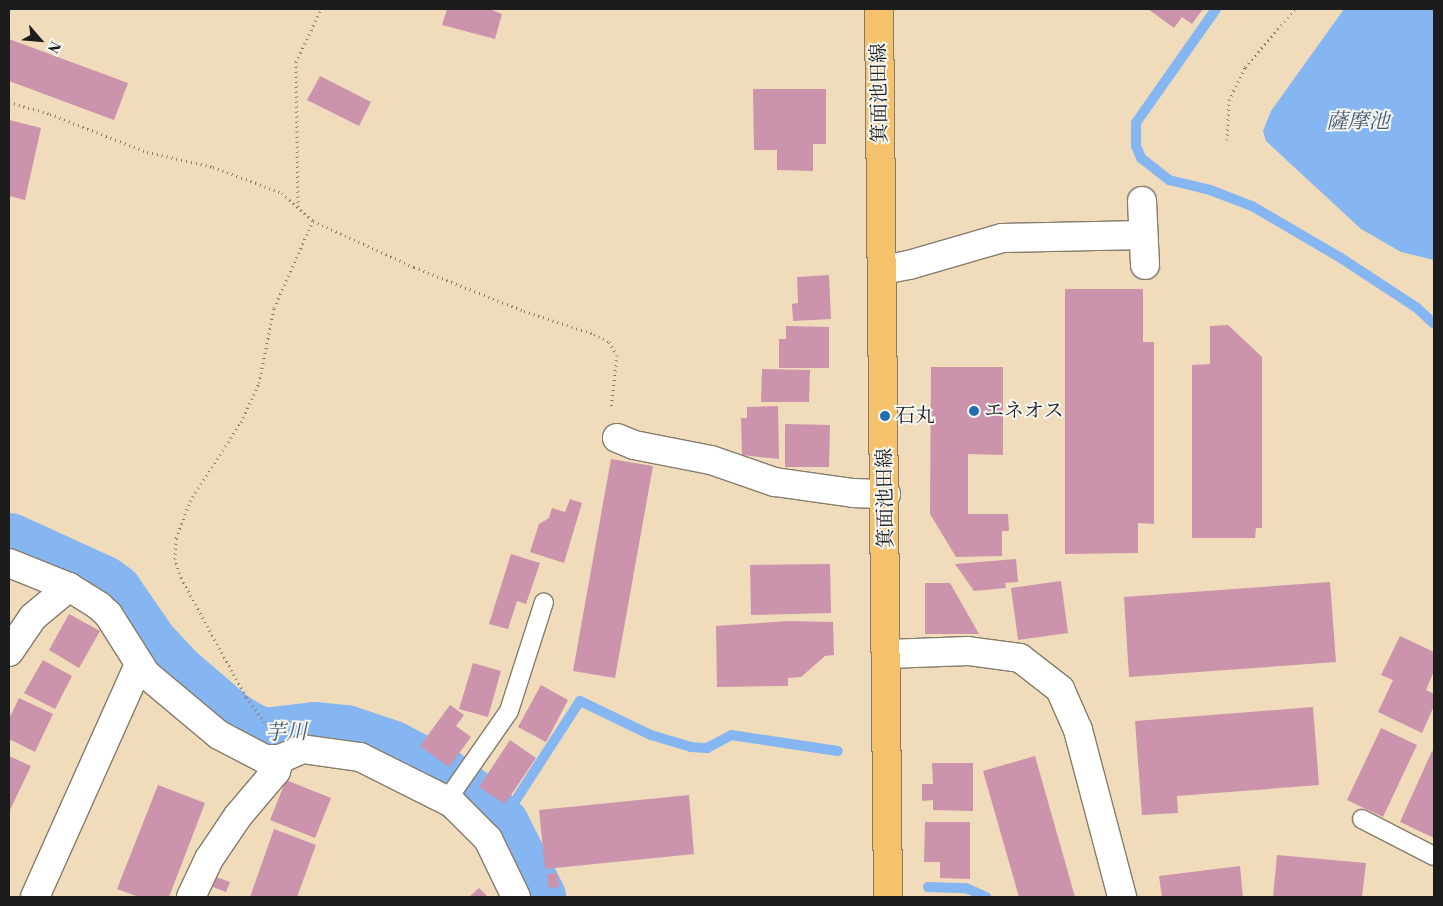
<!DOCTYPE html>
<html>
<head>
<meta charset="utf-8">
<style>
  body { margin:0 }
  #map { position:relative; width:1443px; height:906px; overflow:hidden; background:#f0dcbb; font-family:"Libre Bodoni","Noto Serif JP",serif }
  div>[style] { position:absolute }
  .water>* { inset:0; background:#85b6f1 }
  .stream>* { height:10px; margin:-5px; padding:0 5px; transform-origin:5px; border-radius:5px; background:#85b6f1 }
  .river>* { height:61px; margin:-30.5px; padding:0 30.5px; transform-origin:30.5px; border-radius:30.5px; background:#85b6f1 }
  .building>* { inset:0; background:#cc93ac }
  .path>* { height:3px; margin-top:-1.5px; transform-origin:0; background:repeating-linear-gradient(90deg,#867c6c 0 1px,transparent 0 5px) }
  .roads { filter:drop-shadow(1px 0 #867c6c) drop-shadow(-1px 0 #867c6c) drop-shadow(0 1px #867c6c) drop-shadow(0 -1px #867c6c) }
  .service>* { height:18px; margin:-9px; padding:0 9px; transform-origin:9px; border-radius:9px; background:#fff }
  .minor>* { height:28px; margin:-14px; padding:0 14px; transform-origin:14px; border-radius:14px; background:#fff }
  .tertiary>* { height:28px; margin:-14px; padding:0 14px; transform-origin:14px; border-radius:14px; background:#fff }
  .primary>* { height:28px; margin:-14px; padding:0 14px; transform-origin:14px; border-radius:14px; background:#f5c16b }
  .dots>* { width:14px; height:14px; translate:-50% -50%; box-sizing:border-box; border:2px solid #f6f6f2; border-radius:50% }
  span { translate:-50% -50%; white-space:nowrap; text-align:center; line-height:1.15; -webkit-text-stroke:4px #f6f6f2; paint-order:stroke }
  .street-label { font-size:20px; color:#1c1c1c }
  .poi-label { font-size:20px; color:#1c1c1c }
  .left { translate:0 -50%; text-align:left }
  .water-label { font-size:21px; color:#465a71; font-style:italic }
  .frame { position:absolute; inset:0; border:10px solid #1c1c1c; pointer-events:none }
  .north { position:absolute; left:15px; top:15px; width:50px; height:50px; -webkit-text-stroke:4px #f6f6f2; paint-order:stroke; rotate:117deg; font-size:14px; font-weight:700; line-height:20px; text-align:center; color:#1c1c1c }
  .north::after { content:''; display:block; margin:auto; width:18px; height:22px; background:#1c1c1c; clip-path:polygon(50% 0,100% 100%,50% 72%,0 100%) }
</style>
</head>
<body>
<div id="map">
  <div class="water">
    <div style="clip-path:polygon(1344px 9px,1434px 9px,1434px 260px,1401px 252px,1361px 229px,1266px 141px,1263px 131px,1271px 111px)"></div>
  </div>
  <div class="stream">
    <div style="left:1216px;top:9px;width:139px;rotate:125.1deg"></div>
    <div style="left:1136px;top:123px;width:23px;rotate:90deg"></div>
    <div style="left:1136px;top:146px;width:13px;rotate:67deg"></div>
    <div style="left:1141px;top:158px;width:36px;rotate:38deg"></div>
    <div style="left:1169px;top:180px;width:42px;rotate:13.7deg"></div>
    <div style="left:1210px;top:190px;width:45px;rotate:20.9deg"></div>
    <div style="left:1252px;top:206px;width:103px;rotate:30.3deg"></div>
    <div style="left:1341px;top:258px;width:91px;rotate:33.3deg"></div>
    <div style="left:1417px;top:308px;width:23px;rotate:43deg"></div>
    <div style="left:499px;top:826px;width:149px;rotate:-57.1deg"></div>
    <div style="left:580px;top:701px;width:79px;rotate:25.6deg"></div>
    <div style="left:651px;top:735px;width:42px;rotate:16.7deg"></div>
    <div style="left:691px;top:747px;width:16px;rotate:4deg"></div>
    <div style="left:707px;top:748px;width:27px;rotate:-28deg"></div>
    <div style="left:731px;top:735px;width:108px;rotate:8.5deg"></div>
    <div style="left:928px;top:887px;width:38px;rotate:2deg"></div>
    <div style="left:966px;top:888px;width:22px;rotate:24deg"></div>
  </div>
  <div class="river">
    <div style="left:9px;top:543px;width:101px;rotate:24.5deg"></div>
    <div style="left:101px;top:585px;width:14px;rotate:36deg"></div>
    <div style="left:112px;top:593px;width:63px;rotate:55.3deg"></div>
    <div style="left:148px;top:645px;width:37px;rotate:47deg"></div>
    <div style="left:173px;top:672px;width:75px;rotate:40.7deg"></div>
    <div style="left:230px;top:721px;width:21px;rotate:31deg"></div>
    <div style="left:248px;top:732px;width:17px;rotate:21deg"></div>
    <div style="left:264px;top:738px;width:51px;rotate:-6.7deg"></div>
    <div style="left:315px;top:732px;width:30px;rotate:6deg"></div>
    <div style="left:345px;top:735px;width:47px;rotate:18.4deg"></div>
    <div style="left:390px;top:750px;width:58px;rotate:27.9deg"></div>
    <div style="left:441px;top:777px;width:42px;rotate:36.3deg"></div>
    <div style="left:475px;top:802px;width:34px;rotate:45deg"></div>
    <div style="left:499px;top:826px;width:80px;rotate:63.1deg"></div>
  </div>
  <div class="building">
    <div style="clip-path:polygon(447px 9px,489px 9px,502px 14px,495px 39px,442px 25px)"></div>
    <div style="clip-path:polygon(1148px 9px,1203px 9px,1192px 24px,1182px 17px,1174px 28px)"></div>
    <div style="clip-path:polygon(9px 39px,128px 83px,114px 120px,9px 81px)"></div>
    <div style="clip-path:polygon(320px 76px,371px 102px,359px 126px,307px 100px)"></div>
    <div style="clip-path:polygon(753px 89px,826px 89px,826px 144px,813px 144px,813px 171px,777px 170px,777px 150px,754px 150px)"></div>
    <div style="clip-path:polygon(9px 120px,41px 128px,25px 200px,9px 196px)"></div>
    <div style="clip-path:polygon(829px 275px,831px 319px,793px 321px,792px 304px,798px 303px,797px 277px)"></div>
    <div style="clip-path:polygon(1065px 289px,1143px 289px,1143px 342px,1154px 342px,1154px 524px,1138px 523px,1138px 553px,1065px 554px)"></div>
    <div style="clip-path:polygon(1228px 325px,1262px 357px,1262px 528px,1256px 528px,1255px 538px,1192px 538px,1192px 365px,1210px 364px,1210px 326px)"></div>
    <div style="clip-path:polygon(786px 326px,829px 327px,829px 368px,779px 368px,779px 339px,786px 339px)"></div>
    <div style="clip-path:polygon(931px 367px,1003px 367px,1003px 455px,968px 454px,968px 514px,1008px 514px,1009px 531px,1002px 531px,1002px 556px,956px 557px,930px 514px)"></div>
    <div style="clip-path:polygon(762px 369px,810px 370px,809px 402px,761px 402px)"></div>
    <div style="clip-path:polygon(778px 406px,779px 459px,742px 455px,741px 418px,747px 418px,747px 407px)"></div>
    <div style="clip-path:polygon(785px 424px,830px 425px,829px 467px,785px 467px)"></div>
    <div style="clip-path:polygon(611px 459px,653px 466px,615px 678px,573px 671px)"></div>
    <div style="clip-path:polygon(570px 499px,582px 503px,564px 563px,530px 552px,539px 524px,549px 518px,552px 508px,565px 512px)"></div>
    <div style="clip-path:polygon(511px 554px,540px 563px,526px 604px,517px 601px,508px 629px,489px 624px)"></div>
    <div style="clip-path:polygon(1016px 559px,1018px 582px,1005px 583px,1006px 588px,974px 591px,955px 564px)"></div>
    <div style="clip-path:polygon(830px 564px,831px 613px,751px 615px,750px 565px)"></div>
    <div style="clip-path:polygon(1061px 581px,1068px 633px,1018px 640px,1011px 588px)"></div>
    <div style="clip-path:polygon(1330px 582px,1336px 662px,1129px 677px,1124px 597px)"></div>
    <div style="clip-path:polygon(925px 583px,950px 583px,979px 634px,925px 634px)"></div>
    <div style="clip-path:polygon(69px 614px,100px 631px,79px 668px,49px 650px)"></div>
    <div style="clip-path:polygon(789px 621px,833px 622px,834px 655px,825px 656px,801px 677px,788px 678px,788px 686px,717px 687px,716px 626px)"></div>
    <div style="clip-path:polygon(1400px 636px,1434px 652px,1434px 671px,1426px 690px,1434px 694px,1434px 706px,1422px 733px,1378px 712px,1393px 680px,1381px 675px)"></div>
    <div style="clip-path:polygon(43px 660px,72px 676px,55px 709px,24px 693px)"></div>
    <div style="clip-path:polygon(473px 663px,501px 671px,488px 717px,459px 709px)"></div>
    <div style="clip-path:polygon(541px 685px,568px 700px,546px 742px,518px 727px)"></div>
    <div style="clip-path:polygon(19px 698px,53px 714px,35px 752px,9px 739px,9px 719px)"></div>
    <div style="clip-path:polygon(450px 705px,464px 715px,456px 726px,471px 737px,449px 767px,420px 746px)"></div>
    <div style="clip-path:polygon(1313px 707px,1319px 785px,1177px 796px,1178px 813px,1142px 815px,1135px 721px)"></div>
    <div style="clip-path:polygon(1381px 728px,1417px 745px,1383px 817px,1347px 800px)"></div>
    <div style="clip-path:polygon(510px 740px,536px 758px,505px 804px,479px 787px)"></div>
    <div style="clip-path:polygon(1432px 751px,1434px 752px,1434px 838px,1400px 822px)"></div>
    <div style="clip-path:polygon(9px 756px,31px 766px,10px 810px,9px 809px)"></div>
    <div style="clip-path:polygon(1035px 756px,1075px 897px,1019px 897px,983px 771px)"></div>
    <div style="clip-path:polygon(932px 763px,973px 763px,973px 811px,933px 810px,933px 800px,922px 801px,922px 784px,933px 784px)"></div>
    <div style="clip-path:polygon(286px 780px,331px 798px,315px 838px,270px 820px)"></div>
    <div style="clip-path:polygon(158px 785px,205px 803px,169px 897px,139px 897px,117px 889px)"></div>
    <div style="clip-path:polygon(689px 795px,694px 854px,545px 869px,539px 810px)"></div>
    <div style="clip-path:polygon(925px 822px,970px 822px,970px 879px,940px 878px,940px 862px,924px 862px)"></div>
    <div style="clip-path:polygon(274px 829px,316px 845px,297px 897px,250px 897px)"></div>
    <div style="clip-path:polygon(1277px 855px,1366px 863px,1362px 897px,1273px 897px)"></div>
    <div style="clip-path:polygon(1240px 866px,1243px 897px,1162px 897px,1159px 876px)"></div>
    <div style="clip-path:polygon(557px 873px,559px 887px,549px 888px,547px 874px)"></div>
    <div style="clip-path:polygon(216px 877px,230px 882px,226px 892px,213px 887px)"></div>
    <div style="clip-path:polygon(479px 888px,488px 897px,469px 897px)"></div>
  </div>
  <div class="path">
    <div style="left:9px;top:102px;width:43px;rotate:16.3deg"></div>
    <div style="left:50px;top:114px;width:104px;rotate:21.4deg"></div>
    <div style="left:147px;top:152px;width:68px;rotate:12.8deg"></div>
    <div style="left:213px;top:167px;width:74px;rotate:20.6deg"></div>
    <div style="left:282px;top:193px;width:42px;rotate:42.1deg"></div>
    <div style="left:313px;top:221px;width:111px;rotate:24.5deg"></div>
    <div style="left:414px;top:267px;width:118px;rotate:21.8deg"></div>
    <div style="left:524px;top:311px;width:74px;rotate:18.2deg"></div>
    <div style="left:594px;top:334px;width:17px;rotate:28deg"></div>
    <div style="left:609px;top:342px;width:15px;rotate:58deg"></div>
    <div style="left:617px;top:355px;width:54px;rotate:96.3deg"></div>
    <div style="left:1227px;top:140px;width:40px;rotate:-87.1deg"></div>
    <div style="left:1229px;top:100px;width:37px;rotate:-64deg"></div>
    <div style="left:1245px;top:67px;width:77px;rotate:-49.2deg"></div>
    <div style="left:298px;top:207px;width:145px;rotate:-90.8deg"></div>
    <div style="left:296px;top:62px;width:59px;rotate:-64.7deg"></div>
    <div style="left:265px;top:722px;width:31px;rotate:-127deg"></div>
    <div style="left:246px;top:697px;width:136px;rotate:-118.6deg"></div>
    <div style="left:181px;top:578px;width:20px;rotate:-108deg"></div>
    <div style="left:175px;top:559px;width:21px;rotate:-87deg"></div>
    <div style="left:176px;top:538px;width:40px;rotate:-69deg"></div>
    <div style="left:190px;top:501px;width:94px;rotate:-57.2deg"></div>
    <div style="left:241px;top:422px;width:43px;rotate:-65.2deg"></div>
    <div style="left:259px;top:383px;width:76px;rotate:-78.7deg"></div>
    <div style="left:274px;top:308px;width:95px;rotate:-65.9deg"></div>
  </div>
  <div class="roads">
    <div class="service">
      <div style="left:447px;top:800px;width:108px;rotate:-55.1deg"></div>
      <div style="left:509px;top:711px;width:114px;rotate:-72.2deg"></div>
      <div style="left:1362px;top:819px;width:81px;rotate:27.2deg"></div>
    </div>
    <div class="minor">
      <div style="left:1142px;top:201px;width:64px;rotate:87.3deg"></div>
      <div style="left:883px;top:270px;width:26px;rotate:-11deg"></div>
      <div style="left:909px;top:265px;width:97px;rotate:-16.2deg"></div>
      <div style="left:1002px;top:238px;width:141px;rotate:-1.2deg"></div>
      <div style="left:617px;top:438px;width:18px;rotate:22deg"></div>
      <div style="left:634px;top:445px;width:78px;rotate:11deg"></div>
      <div style="left:711px;top:460px;width:68px;rotate:19deg"></div>
      <div style="left:775px;top:482px;width:79px;rotate:8deg"></div>
      <div style="left:853px;top:493px;width:33px;rotate:2deg"></div>
      <div style="left:9px;top:563px;width:65px;rotate:21.8deg"></div>
      <div style="left:69px;top:587px;width:36px;rotate:32deg"></div>
      <div style="left:99px;top:606px;width:12px;rotate:42deg"></div>
      <div style="left:108px;top:614px;width:71px;rotate:57.7deg"></div>
      <div style="left:146px;top:674px;width:95px;rotate:39.9deg"></div>
      <div style="left:219px;top:735px;width:52px;rotate:27.6deg"></div>
      <div style="left:265px;top:759px;width:15px"></div>
      <div style="left:280px;top:759px;width:24px;rotate:-24deg"></div>
      <div style="left:302px;top:749px;width:59px;rotate:7.9deg"></div>
      <div style="left:360px;top:757px;width:103px;rotate:26.6deg"></div>
      <div style="left:452px;top:803px;width:51px;rotate:45deg"></div>
      <div style="left:488px;top:839px;width:64px;rotate:64.2deg"></div>
      <div style="left:9px;top:652px;width:42px;rotate:-55.6deg"></div>
      <div style="left:33px;top:617px;width:47px;rotate:-39.8deg"></div>
      <div style="left:35px;top:897px;width:255px;rotate:-65.9deg"></div>
      <div style="left:191px;top:897px;width:42px;rotate:-64.7deg"></div>
      <div style="left:209px;top:859px;width:52px;rotate:-56deg"></div>
      <div style="left:238px;top:816px;width:59px;rotate:-49.8deg"></div>
      <div style="left:276px;top:771px;width:13px;rotate:-72deg"></div>
    </div>
    <div class="tertiary">
      <div style="left:888px;top:654px;width:80px;rotate:-2.1deg"></div>
      <div style="left:968px;top:651px;width:52px;rotate:7.7deg"></div>
      <div style="left:1020px;top:658px;width:51px;rotate:37.8deg"></div>
      <div style="left:1060px;top:689px;width:45px;rotate:66.3deg"></div>
      <div style="left:1078px;top:730px;width:173px;rotate:75.2deg"></div>
    </div>
    <div class="primary">
      <div style="left:879px;top:9px;width:888px;rotate:89.42deg"></div>
    </div>
  </div>
  <div class="dots">
    <div style="left:974px;top:411px;background:#1f6fb2"></div>
    <div style="left:885px;top:416px;background:#1f6fb2"></div>
  </div>
  <div class="street-label">
    <span style="left:880px;top:93px;rotate:-91deg">箕面池田線</span>
    <span style="left:886px;top:498px;rotate:-91deg">箕面池田線</span>
  </div>
  <div class="poi-label">
    <span class="left" style="left:984px;top:411px">エネオス</span>
    <span class="left" style="left:895px;top:416px">石丸</span>
  </div>
  <div class="water-label">
    <span style="left:1358px;top:122px">薩摩池</span>
    <span style="left:286px;top:733px;rotate:-2deg">芋川</span>
  </div>
  <div class="frame"></div>
  <div class="north">N</div>
</div>
</body>
</html>
